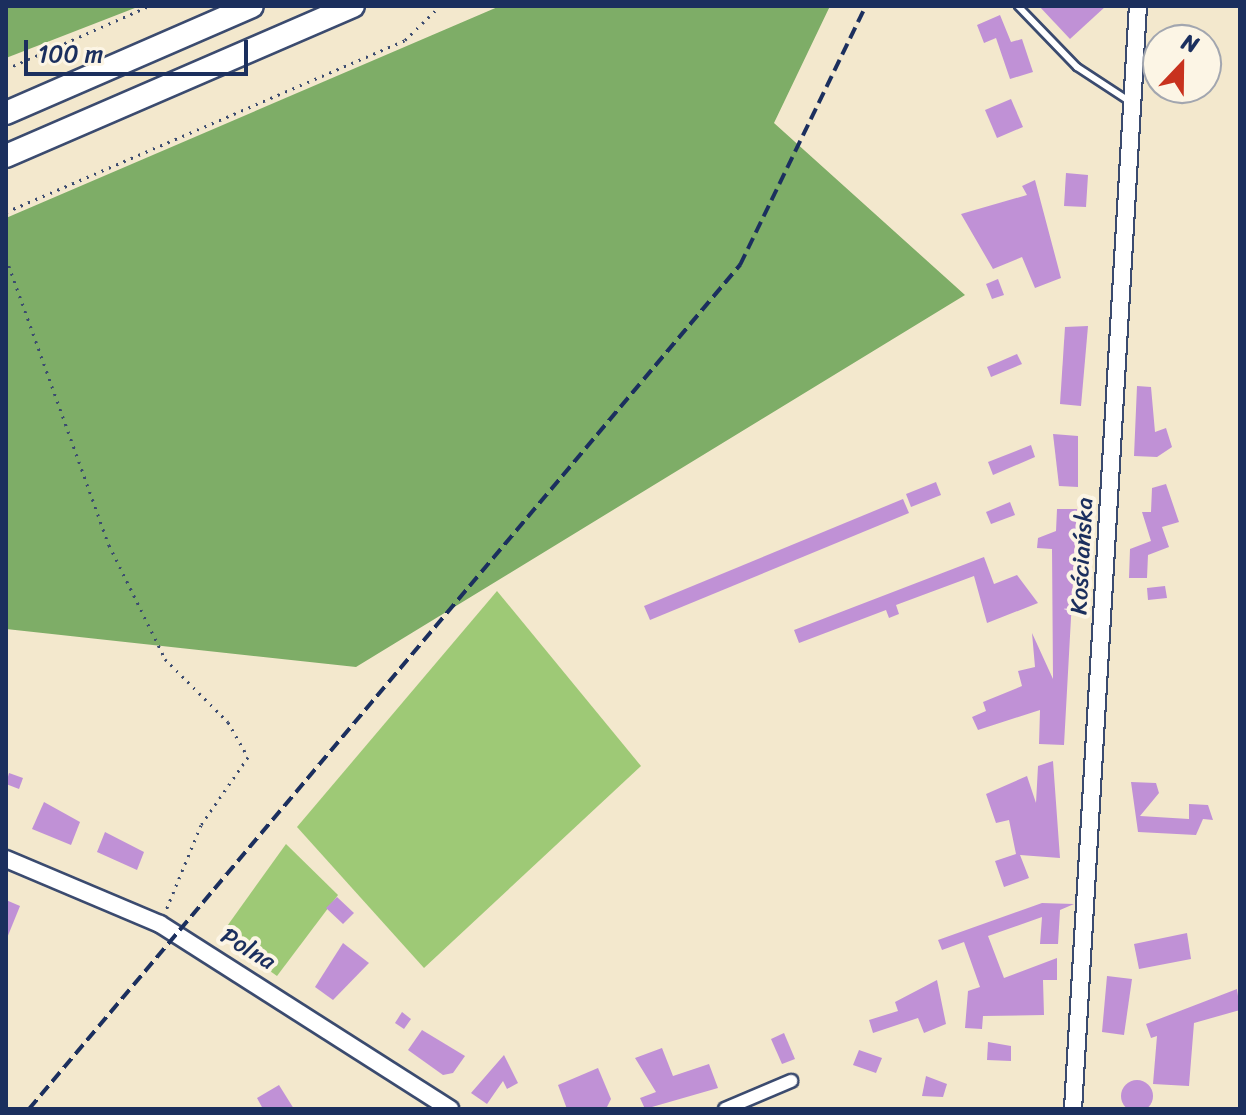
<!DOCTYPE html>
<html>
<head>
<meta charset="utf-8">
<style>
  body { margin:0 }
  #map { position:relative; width:1246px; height:1115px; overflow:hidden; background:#f3e8cd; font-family:Sriracha,sans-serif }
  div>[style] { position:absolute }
  .green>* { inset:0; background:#9ec976 }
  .forest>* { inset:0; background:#7ead67 }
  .building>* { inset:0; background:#c091d6 }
  .round { border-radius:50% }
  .path>* { height:3px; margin-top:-1.5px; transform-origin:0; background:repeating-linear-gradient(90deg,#3b4b6f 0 2px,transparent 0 8px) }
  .roads { filter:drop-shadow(2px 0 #3b4b6f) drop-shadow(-2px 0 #3b4b6f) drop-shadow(0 2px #3b4b6f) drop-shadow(0 -2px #3b4b6f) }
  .service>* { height:6px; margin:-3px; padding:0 3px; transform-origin:3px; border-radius:3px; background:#fff }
  .minor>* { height:12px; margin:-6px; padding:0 6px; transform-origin:6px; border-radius:6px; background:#fff }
  .tertiary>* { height:16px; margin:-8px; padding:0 8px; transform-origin:8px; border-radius:8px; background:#fff }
  .motorway>* { height:22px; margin:-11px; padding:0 11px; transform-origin:11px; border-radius:11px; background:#fff }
  .rail>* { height:4px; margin-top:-2px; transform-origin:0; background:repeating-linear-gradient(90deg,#1b2f5e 0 12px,transparent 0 18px) }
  span { translate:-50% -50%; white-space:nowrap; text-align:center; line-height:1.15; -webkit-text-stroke:8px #fcf5e5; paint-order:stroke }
  .street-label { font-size:24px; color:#1b2f5e }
  .frame { position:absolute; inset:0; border:8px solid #1b2f5e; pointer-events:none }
  .north { position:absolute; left:1142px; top:24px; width:80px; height:80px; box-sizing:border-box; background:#fcf5e5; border:2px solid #a2a6af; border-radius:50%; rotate:22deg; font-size:22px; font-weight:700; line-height:32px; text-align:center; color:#1b2f5e }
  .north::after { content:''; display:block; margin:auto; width:28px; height:36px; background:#c8321e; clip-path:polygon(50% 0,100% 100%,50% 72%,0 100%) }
  .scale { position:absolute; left:24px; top:40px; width:224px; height:36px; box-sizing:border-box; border:4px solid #1b2f5e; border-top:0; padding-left:10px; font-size:24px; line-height:28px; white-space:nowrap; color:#1b2f5e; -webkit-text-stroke:6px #fcf5e5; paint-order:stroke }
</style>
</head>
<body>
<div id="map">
  <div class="green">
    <div style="clip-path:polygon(497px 591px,641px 766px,424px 968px,297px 827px)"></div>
    <div style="clip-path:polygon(286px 844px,338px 895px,277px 976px,220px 936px)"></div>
  </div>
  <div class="forest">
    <div style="clip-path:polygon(6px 6px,140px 6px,6px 58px)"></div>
    <div style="clip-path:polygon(500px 6px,830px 6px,774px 123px,965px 295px,356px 667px,6px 629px,6px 218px)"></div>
  </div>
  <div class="building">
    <div style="clip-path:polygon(1039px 6px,1106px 6px,1070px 39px)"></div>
    <div style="clip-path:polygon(1000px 15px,1011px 42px,1022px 39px,1033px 72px,1010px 79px,996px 38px,984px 43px,977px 25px)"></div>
    <div style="clip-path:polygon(1011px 99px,1023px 127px,997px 138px,985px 110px)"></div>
    <div style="clip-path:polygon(1066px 173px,1088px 175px,1086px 207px,1064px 206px)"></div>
    <div style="clip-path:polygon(1035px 180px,1061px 278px,1035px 288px,1022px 257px,993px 269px,961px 214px,1027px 195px,1022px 186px)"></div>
    <div style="clip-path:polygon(998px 279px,1004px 295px,992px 299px,986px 284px)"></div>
    <div style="clip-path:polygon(1088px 326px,1081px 406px,1060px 404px,1065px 327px)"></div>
    <div style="clip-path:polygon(1017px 354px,1022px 364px,991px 377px,987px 367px)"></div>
    <div style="clip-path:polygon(1137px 386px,1151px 387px,1155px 432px,1166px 428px,1172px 447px,1157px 457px,1134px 456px)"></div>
    <div style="clip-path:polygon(1053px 434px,1078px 436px,1078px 487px,1059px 486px)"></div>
    <div style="clip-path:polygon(1031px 445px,1035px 457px,993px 475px,988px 462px)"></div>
    <div style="clip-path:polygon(936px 482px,941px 495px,911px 507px,906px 494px)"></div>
    <div style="clip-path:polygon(1166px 484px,1179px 522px,1162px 527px,1169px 547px,1148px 555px,1147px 578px,1129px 578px,1130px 549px,1151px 541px,1142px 512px,1151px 512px,1152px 488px)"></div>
    <div style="clip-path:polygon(903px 499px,909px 513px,650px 620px,644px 606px)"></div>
    <div style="clip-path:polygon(1010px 502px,1015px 515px,991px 524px,986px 512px)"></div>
    <div style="clip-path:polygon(1057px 509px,1077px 509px,1064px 745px,1039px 744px,1040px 710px,978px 730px,972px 717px,986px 711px,983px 702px,1022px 686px,1018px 671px,1035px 667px,1032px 633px,1053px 679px,1052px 549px,1037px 548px,1038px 538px,1056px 531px)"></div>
    <div style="clip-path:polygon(984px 557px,994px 584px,1017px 575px,1038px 603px,987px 623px,974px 576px,896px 605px,899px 614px,889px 618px,886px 610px,799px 643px,794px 630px)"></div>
    <div style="clip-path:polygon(1165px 586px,1167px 598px,1148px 600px,1147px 588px)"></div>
    <div style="clip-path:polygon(1053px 761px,1060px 858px,1020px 855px,1029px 878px,1004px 887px,995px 861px,1016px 854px,1009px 820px,996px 823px,986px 794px,1027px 776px,1036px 803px,1038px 766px)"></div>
    <div style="clip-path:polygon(9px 773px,23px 778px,19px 789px,6px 784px)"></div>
    <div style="clip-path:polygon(1131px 782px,1156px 783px,1159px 793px,1140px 816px,1189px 819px,1189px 804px,1208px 805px,1213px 820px,1203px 819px,1196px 835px,1138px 832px)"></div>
    <div style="clip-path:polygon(44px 802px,80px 822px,71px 845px,32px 829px)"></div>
    <div style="clip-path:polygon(105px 832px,144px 852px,137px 870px,97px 852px)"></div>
    <div style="clip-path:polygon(337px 897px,354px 913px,343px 924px,326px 908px)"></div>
    <div style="clip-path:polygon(6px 900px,20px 906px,7px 938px,6px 938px)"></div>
    <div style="clip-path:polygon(1042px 903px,1074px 904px,1060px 910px,1058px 944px,1040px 944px,1042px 917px,988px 936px,1004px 978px,1057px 958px,1057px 980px,1043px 980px,1044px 1015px,983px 1016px,982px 1029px,965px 1028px,968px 991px,980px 987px,964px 942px,942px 950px,938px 940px)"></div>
    <div style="clip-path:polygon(1187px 933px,1191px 959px,1139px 969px,1134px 944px)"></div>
    <div style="clip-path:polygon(343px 943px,369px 963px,333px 1000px,315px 987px)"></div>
    <div style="clip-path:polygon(1107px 976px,1132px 979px,1124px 1035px,1102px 1032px)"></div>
    <div style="clip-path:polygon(937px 980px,946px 1024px,924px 1033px,918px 1018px,873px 1033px,869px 1020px,898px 1011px,895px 1002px)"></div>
    <div style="clip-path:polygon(1237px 989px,1240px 1010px,1194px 1023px,1189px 1086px,1153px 1084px,1157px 1036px,1151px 1038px,1146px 1024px)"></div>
    <div style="clip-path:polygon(402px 1012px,411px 1019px,404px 1029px,395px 1023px)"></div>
    <div style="clip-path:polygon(422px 1030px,465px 1056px,453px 1073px,443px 1075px,408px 1050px)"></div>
    <div style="clip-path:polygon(784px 1033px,795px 1059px,782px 1064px,771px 1039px)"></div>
    <div style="clip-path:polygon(988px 1042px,1011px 1046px,1011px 1061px,987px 1060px)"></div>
    <div style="clip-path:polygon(662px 1048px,673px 1076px,709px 1064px,718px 1088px,645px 1109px,640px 1098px,656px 1092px,635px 1058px)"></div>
    <div style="clip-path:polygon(859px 1050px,882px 1058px,876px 1073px,853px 1065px)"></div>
    <div style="clip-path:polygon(504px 1055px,518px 1083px,507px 1089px,503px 1081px,487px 1104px,471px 1093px)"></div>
    <div style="clip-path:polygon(598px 1068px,611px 1099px,606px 1109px,567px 1109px,558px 1085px)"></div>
    <div style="clip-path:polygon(926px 1076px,947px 1084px,943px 1097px,922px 1096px)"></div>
    <div class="round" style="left:1121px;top:1080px;width:32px;height:32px"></div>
    <div style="clip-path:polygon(279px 1085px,294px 1109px,263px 1109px,257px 1098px)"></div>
  </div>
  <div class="path">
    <div style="left:6px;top:69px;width:156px;rotate:-23.8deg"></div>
    <div style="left:6px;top:212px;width:434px;rotate:-23.3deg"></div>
    <div style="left:405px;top:40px;width:49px;rotate:-44.2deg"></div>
    <div style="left:6px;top:258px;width:305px;rotate:70.3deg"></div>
    <div style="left:109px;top:545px;width:127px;rotate:63.8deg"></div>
    <div style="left:165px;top:659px;width:89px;rotate:45deg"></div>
    <div style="left:228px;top:722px;width:40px;rotate:60.3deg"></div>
    <div style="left:248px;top:757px;width:83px;rotate:124.7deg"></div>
    <div style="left:201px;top:825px;width:92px;rotate:112.4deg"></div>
  </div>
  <div class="roads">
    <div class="service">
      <div style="left:1018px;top:6px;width:85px;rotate:46deg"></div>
      <div style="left:1077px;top:67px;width:62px;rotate:33.2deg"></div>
    </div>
    <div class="minor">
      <div style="left:725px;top:1109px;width:72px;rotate:-23deg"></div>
    </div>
    <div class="tertiary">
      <div style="left:6px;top:859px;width:167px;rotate:22.9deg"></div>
      <div style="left:160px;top:924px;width:344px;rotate:32.5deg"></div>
      <div style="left:1073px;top:1109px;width:1105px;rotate:-86.63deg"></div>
    </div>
    <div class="motorway">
      <div style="left:6px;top:113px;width:268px;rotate:-23.5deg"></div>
      <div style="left:6px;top:156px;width:378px;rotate:-23.4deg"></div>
    </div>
  </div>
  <div class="rail">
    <div style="left:29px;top:1109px;width:1104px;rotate:-49.89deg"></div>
    <div style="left:740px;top:265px;width:288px;rotate:-64.1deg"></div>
  </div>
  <div class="street-label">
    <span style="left:1082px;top:556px;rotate:-87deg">Kościańska</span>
    <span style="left:248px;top:949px;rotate:31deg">Polna</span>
  </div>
  <div class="frame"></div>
  <div class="north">N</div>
  <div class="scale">100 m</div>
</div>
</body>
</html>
